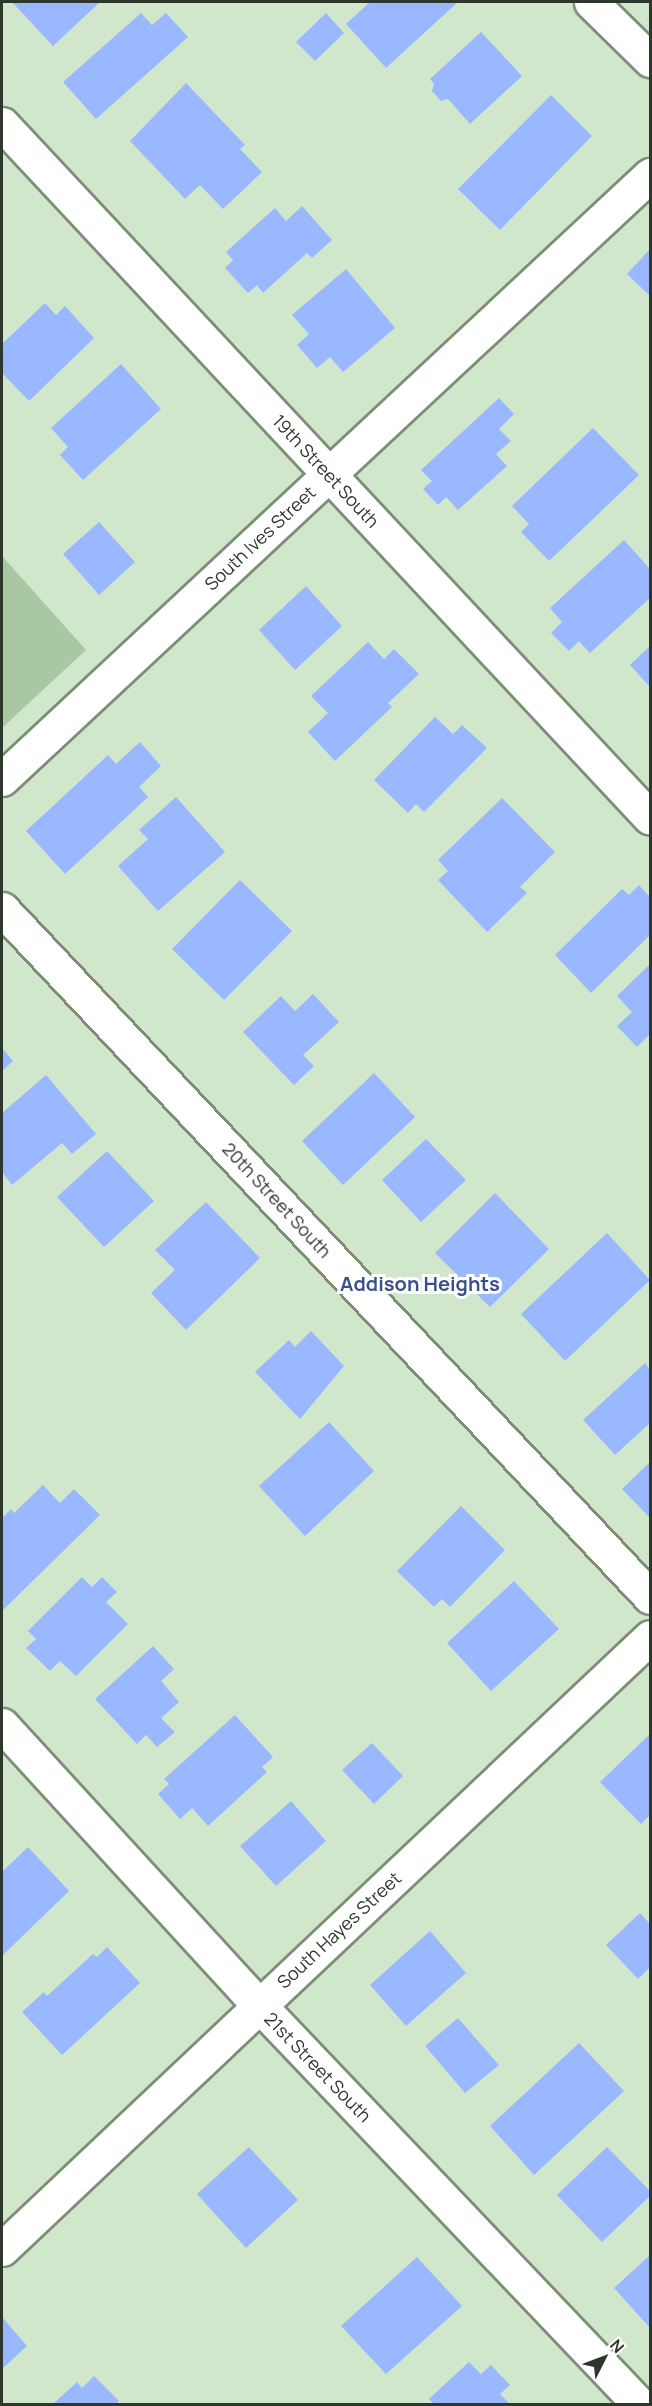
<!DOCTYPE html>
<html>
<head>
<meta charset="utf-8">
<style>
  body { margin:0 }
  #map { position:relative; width:652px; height:2406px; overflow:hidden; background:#d1e7cc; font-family:Manrope,sans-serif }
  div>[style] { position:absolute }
  .green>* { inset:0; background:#a8c8a1 }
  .building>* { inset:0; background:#99b8ff }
  .roads { filter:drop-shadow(2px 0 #7a8f76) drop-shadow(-2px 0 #7a8f76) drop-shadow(0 2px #7a8f76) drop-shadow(0 -2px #7a8f76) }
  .minor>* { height:33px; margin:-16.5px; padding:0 16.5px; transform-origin:16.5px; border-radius:16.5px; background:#fff }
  span { translate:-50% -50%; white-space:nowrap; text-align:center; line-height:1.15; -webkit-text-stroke:6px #fff; paint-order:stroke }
  .street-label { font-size:18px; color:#2e372c }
  .neighbourhood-label { font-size:20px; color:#39518b; font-weight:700 }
  .frame { position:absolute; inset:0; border:3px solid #2e372c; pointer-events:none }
  .north { position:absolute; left:574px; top:2328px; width:60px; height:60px; -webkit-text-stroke:4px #fff; paint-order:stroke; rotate:48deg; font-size:16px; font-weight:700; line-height:24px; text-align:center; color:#2e372c }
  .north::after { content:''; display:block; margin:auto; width:21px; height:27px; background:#2e372c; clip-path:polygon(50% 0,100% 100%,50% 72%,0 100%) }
</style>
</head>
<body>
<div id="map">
  <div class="green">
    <div style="clip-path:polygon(2px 556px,86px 650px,2px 728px)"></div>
  </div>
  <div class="building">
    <div style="clip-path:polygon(12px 2px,100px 2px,53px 46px)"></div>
    <div style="clip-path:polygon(370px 2px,458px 2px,386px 68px,346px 24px)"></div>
    <div style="clip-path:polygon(141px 13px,152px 25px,166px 13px,188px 37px,96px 119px,63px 82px)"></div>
    <div style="clip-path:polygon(326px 13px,344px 33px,315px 61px,296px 42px)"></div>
    <div style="clip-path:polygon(481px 32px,522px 76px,470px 124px,448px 99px,441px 101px,432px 91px,434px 84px,430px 79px)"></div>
    <div style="clip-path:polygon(186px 83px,245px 145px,240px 149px,262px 172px,223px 209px,200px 185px,185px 199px,130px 141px)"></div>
    <div style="clip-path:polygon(551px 95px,592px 136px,500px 230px,458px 189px)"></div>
    <div style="clip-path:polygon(302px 206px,332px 240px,312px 258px,307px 253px,263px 293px,257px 285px,248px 293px,225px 268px,233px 260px,226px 252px,275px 208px,286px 221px)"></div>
    <div style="clip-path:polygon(650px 249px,650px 296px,627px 274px)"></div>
    <div style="clip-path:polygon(346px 269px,395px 328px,343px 372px,330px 357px,317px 368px,297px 345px,309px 334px,292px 315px)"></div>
    <div style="clip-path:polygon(45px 303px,56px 315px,65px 306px,94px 338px,29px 401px,2px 373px,2px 344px)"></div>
    <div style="clip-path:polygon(121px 364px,161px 409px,83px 480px,60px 455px,68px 447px,51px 428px)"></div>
    <div style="clip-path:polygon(499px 398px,514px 414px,499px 429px,511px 441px,496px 454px,507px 466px,458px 510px,446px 497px,438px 505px,423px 489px,432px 481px,421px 470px)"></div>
    <div style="clip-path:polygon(593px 428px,639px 475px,549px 561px,521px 532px,529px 524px,512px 506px)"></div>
    <div style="clip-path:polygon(99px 522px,135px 562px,99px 595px,63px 554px)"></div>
    <div style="clip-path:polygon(624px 540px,650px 569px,650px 598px,590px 653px,579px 641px,569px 651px,551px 633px,562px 622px,550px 608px)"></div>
    <div style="clip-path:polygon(306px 586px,342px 626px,295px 670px,259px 630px)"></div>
    <div style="clip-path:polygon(368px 642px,384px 659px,394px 649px,419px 674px,388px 703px,392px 707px,335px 761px,308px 732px,328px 713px,311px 696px)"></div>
    <div style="clip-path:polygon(650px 646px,650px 687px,630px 665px)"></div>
    <div style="clip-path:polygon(435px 717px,453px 734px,462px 725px,487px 748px,424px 812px,416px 804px,408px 813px,374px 780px)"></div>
    <div style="clip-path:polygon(140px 742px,161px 766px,139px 787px,148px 797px,65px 874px,26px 831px,108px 755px,116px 764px)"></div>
    <div style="clip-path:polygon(176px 797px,225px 852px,158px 911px,118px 866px,148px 839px,139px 830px)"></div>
    <div style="clip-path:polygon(502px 798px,555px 852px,520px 887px,527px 893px,487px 932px,438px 880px,448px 871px,438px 860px)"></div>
    <div style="clip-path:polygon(240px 880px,292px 931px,224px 1000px,172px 949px)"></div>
    <div style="clip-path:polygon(639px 885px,650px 897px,650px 935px,591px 993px,555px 955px,622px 889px,629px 895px)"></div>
    <div style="clip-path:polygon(650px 964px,650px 1034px,637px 1047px,617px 1026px,632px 1012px,617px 996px)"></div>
    <div style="clip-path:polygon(313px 994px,339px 1022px,303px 1055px,314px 1066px,294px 1085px,243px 1032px,281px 996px,295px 1011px)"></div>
    <div style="clip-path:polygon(2px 1048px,13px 1061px,2px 1071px)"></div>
    <div style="clip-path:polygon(374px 1073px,415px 1117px,343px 1185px,302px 1141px)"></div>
    <div style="clip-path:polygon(46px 1075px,96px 1134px,72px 1154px,62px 1143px,12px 1185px,2px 1172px,2px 1113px)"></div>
    <div style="clip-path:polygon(426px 1139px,466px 1180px,421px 1222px,382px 1180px)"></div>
    <div style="clip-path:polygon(107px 1151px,154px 1201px,104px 1247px,57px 1197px)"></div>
    <div style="clip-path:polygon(495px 1193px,549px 1249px,490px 1307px,435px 1253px)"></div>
    <div style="clip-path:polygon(206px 1202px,260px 1258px,186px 1330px,151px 1293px,175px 1270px,155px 1250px)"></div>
    <div style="clip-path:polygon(607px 1233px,650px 1280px,565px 1361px,521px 1314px)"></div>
    <div style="clip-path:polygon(311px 1331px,344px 1366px,300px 1419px,255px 1372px,289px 1340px,295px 1347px)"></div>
    <div style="clip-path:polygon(645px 1363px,650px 1370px,650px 1423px,615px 1455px,583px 1420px)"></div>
    <div style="clip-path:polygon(329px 1422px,374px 1471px,305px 1536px,259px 1486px)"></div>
    <div style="clip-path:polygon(650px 1462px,650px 1518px,622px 1489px)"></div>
    <div style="clip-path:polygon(43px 1485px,60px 1503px,74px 1489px,100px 1515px,2px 1611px,2px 1518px,11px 1509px,14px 1513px)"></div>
    <div style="clip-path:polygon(461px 1506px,505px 1550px,450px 1607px,442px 1599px,434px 1607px,397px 1571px)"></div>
    <div style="clip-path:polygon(82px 1577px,92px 1587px,102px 1577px,117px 1592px,106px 1602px,128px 1624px,76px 1676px,60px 1661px,50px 1671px,26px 1648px,36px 1639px,28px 1631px)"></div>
    <div style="clip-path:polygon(514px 1581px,559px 1629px,491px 1691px,447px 1643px)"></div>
    <div style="clip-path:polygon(153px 1646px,174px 1669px,161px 1681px,179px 1702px,161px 1718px,175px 1732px,157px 1747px,146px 1735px,137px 1744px,95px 1699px)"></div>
    <div style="clip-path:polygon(235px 1715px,273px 1757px,262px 1767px,267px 1772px,208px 1826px,192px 1808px,180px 1819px,158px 1794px,169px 1784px,164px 1779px)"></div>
    <div style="clip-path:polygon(650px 1734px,650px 1815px,641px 1824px,600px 1782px)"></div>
    <div style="clip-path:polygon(372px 1743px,403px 1776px,374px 1804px,342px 1770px)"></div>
    <div style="clip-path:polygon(291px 1801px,326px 1841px,276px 1886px,240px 1846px)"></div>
    <div style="clip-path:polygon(28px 1847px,69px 1891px,2px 1956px,2px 1872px)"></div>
    <div style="clip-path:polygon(640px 1913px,650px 1924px,650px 1967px,638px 1979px,606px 1945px)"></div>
    <div style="clip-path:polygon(430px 1931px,466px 1973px,406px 2026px,370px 1985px)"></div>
    <div style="clip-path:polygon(107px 1947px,140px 1983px,62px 2055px,22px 2012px,44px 1992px,47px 1996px,93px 1954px,97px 1957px)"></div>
    <div style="clip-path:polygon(458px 2018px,499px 2065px,465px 2093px,425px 2046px)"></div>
    <div style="clip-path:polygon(579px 2043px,624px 2091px,534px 2175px,490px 2126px)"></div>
    <div style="clip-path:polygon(249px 2147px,298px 2200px,246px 2248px,197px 2194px)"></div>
    <div style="clip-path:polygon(607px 2147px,650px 2191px,650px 2196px,602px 2242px,557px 2195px)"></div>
    <div style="clip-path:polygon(650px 2255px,650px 2328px,614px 2288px)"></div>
    <div style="clip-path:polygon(417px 2257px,462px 2306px,386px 2374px,341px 2326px)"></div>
    <div style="clip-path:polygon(2px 2317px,27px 2346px,2px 2369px)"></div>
    <div style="clip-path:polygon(469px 2362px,481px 2374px,491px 2365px,510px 2385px,500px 2394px,510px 2404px,434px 2404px,429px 2399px)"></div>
    <div style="clip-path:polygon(94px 2376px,119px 2401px,116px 2404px,53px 2404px,77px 2382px,82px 2388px)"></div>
  </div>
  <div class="roads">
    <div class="minor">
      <div style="left:591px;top:2px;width:83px;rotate:44.5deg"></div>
      <div style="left:2px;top:124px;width:949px;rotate:46.96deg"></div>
      <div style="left:2px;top:779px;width:886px;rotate:-42.99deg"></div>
      <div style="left:2px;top:909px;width:945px;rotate:46.71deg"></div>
      <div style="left:2px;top:1725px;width:380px;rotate:47.5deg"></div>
      <div style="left:259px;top:2005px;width:551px;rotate:46.4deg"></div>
      <div style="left:2px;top:2249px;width:891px;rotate:-43.36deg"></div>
    </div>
  </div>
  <div class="street-label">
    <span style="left:326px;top:471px;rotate:47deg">19th Street South</span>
    <span style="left:260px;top:538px;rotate:-43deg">South Ives Street</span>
    <span style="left:277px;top:1200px;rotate:47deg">20th Street South</span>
    <span style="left:339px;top:1930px;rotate:-43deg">South Hayes Street</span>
    <span style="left:318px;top:2067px;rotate:46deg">21st Street South</span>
  </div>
  <div class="neighbourhood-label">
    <span style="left:420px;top:1283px">Addison Heights</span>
  </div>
  <div class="frame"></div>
  <div class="north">N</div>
</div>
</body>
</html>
